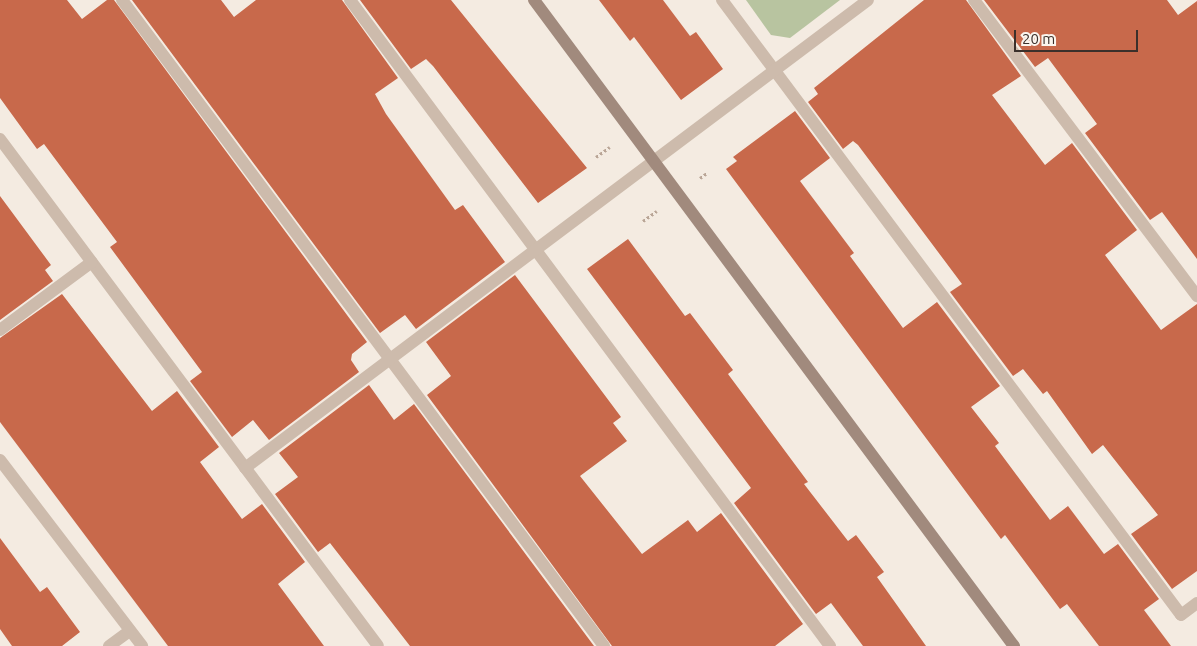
<!DOCTYPE html>
<html>
<head>
<meta charset="utf-8">
<style>
  body { margin:0 }
  #map { position:relative; width:1197px; height:646px; overflow:hidden; background:#f4ebe1; font-family:Ubuntu,sans-serif }
  div>[style] { position:absolute }
  .green>* { inset:0; background:#b8c4a0 }
  .building>* { inset:0; background:#c8694b }
  .path>* { height:3px; margin-top:-1.5px; transform-origin:0; background:repeating-linear-gradient(90deg,#b9a596 0 2.5px,transparent 0 5px) }
  .street>* { height:12px; margin:-6px; padding:0 6px; transform-origin:6px; border-radius:6px; background:#cdbbac }
  .secondary>* { height:12px; margin:-6px; padding:0 6px; transform-origin:6px; border-radius:6px; background:#a18a7d }
  span { translate:-50% -50%; white-space:nowrap; text-align:center; line-height:1.15; -webkit-text-stroke:4.5px #fbf5ee; paint-order:stroke }
  .scale { position:absolute; left:1014px; top:30px; width:124px; height:22px; box-sizing:border-box; border:2px solid #3b302b; border-top:0; padding-left:6px; font-size:15px; line-height:18px; white-space:nowrap; color:#3b302b; -webkit-text-stroke:4px #fbf5ee; paint-order:stroke }
</style>
</head>
<body>
<div id="map">
  <div class="green">
    <div style="clip-path:polygon(746px 0,840px 0,790px 38px,771px 35px)"></div>
  </div>
  <div class="building">
    <div style="clip-path:polygon(0 0,67px 0,82px 19px,107px 0,114px 0,367px 342px,352px 354px,351px 360px,359px 372px,269px 440px,253px 420px,232px 437px,190px 381px,202px 372px,110px 247px,117px 242px,44px 144px,37px 149px,0 98px)"></div>
    <div style="clip-path:polygon(132px 0,221px 0,234px 17px,256px 0,342px 0,398px 78px,375px 94px,386px 114px,455px 210px,463px 205px,505px 262px,416px 329px,405px 315px,380px 333px)"></div>
    <div style="clip-path:polygon(360px 0,451px 0,587px 168px,538px 203px,433px 66px,426px 59px,411px 69px)"></div>
    <div style="clip-path:polygon(599px 0,663px 0,690px 36px,696px 32px,723px 69px,681px 100px,634px 37px,630px 41px)"></div>
    <div style="clip-path:polygon(924px 0,966px 0,1021px 76px,992px 95px,1045px 165px,1072px 143px,1137px 230px,1105px 255px,1161px 330px,1197px 304px,1197px 571px,1172px 589px,1131px 534px,1158px 515px,1103px 445px,1092px 454px,1047px 391px,1043px 394px,1023px 369px,1013px 376px,950px 292px,962px 284px,858px 145px,853px 141px,843px 149px,808px 102px,818px 94px,814px 88px)"></div>
    <div style="clip-path:polygon(984px 0,1167px 0,1178px 15px,1197px 1px,1197px 259px,1162px 212px,1150px 220px,1085px 133px,1097px 124px,1048px 58px,1035px 67px)"></div>
    <div style="clip-path:polygon(795px 111px,830px 158px,800px 181px,854px 253px,850px 256px,903px 328px,937px 302px,1000px 386px,971px 407px,999px 443px,995px 446px,1050px 520px,1068px 506px,1104px 554px,1118px 544px,1159px 599px,1144px 610px,1171px 646px,1099px 646px,1067px 604px,1060px 609px,1005px 535px,1001px 539px,726px 169px,737px 161px,733px 157px)"></div>
    <div style="clip-path:polygon(0 196px,51px 265px,45px 270px,53px 281px,0 320px)"></div>
    <div style="clip-path:polygon(628px 239px,685px 316px,690px 313px,733px 370px,728px 374px,808px 482px,804px 484px,848px 541px,856px 535px,884px 572px,877px 577px,926px 646px,863px 646px,831px 603px,816px 614px,734px 503px,751px 488px,587px 269px)"></div>
    <div style="clip-path:polygon(515px 275px,621px 417px,613px 423px,627px 441px,580px 476px,642px 554px,688px 520px,697px 532px,721px 513px,803px 624px,775px 646px,612px 646px,427px 395px,451px 376px,426px 342px)"></div>
    <div style="clip-path:polygon(62px 294px,152px 411px,177px 391px,219px 447px,200px 462px,242px 519px,262px 504px,305px 562px,278px 584px,324px 646px,168px 646px,0 422px,0 338px)"></div>
    <div style="clip-path:polygon(369px 385px,394px 420px,414px 404px,594px 646px,410px 646px,330px 543px,318px 552px,275px 494px,298px 477px,279px 453px)"></div>
    <div style="clip-path:polygon(0 538px,40px 592px,47px 587px,80px 632px,62px 646px,12px 646px,0 629px)"></div>
  </div>
  <div class="path">
    <div style="left:596px;top:157px;width:17px;rotate:-36deg"></div>
    <div style="left:700px;top:178px;width:9px;rotate:-36deg"></div>
    <div style="left:643px;top:221px;width:17px;rotate:-36deg"></div>
  </div>
  <div class="street">
    <div style="left:122px;top:0;width:806px;rotate:53.27deg"></div>
    <div style="left:350px;top:0;width:805px;rotate:53.39deg"></div>
    <div style="left:722px;top:0;width:767px;rotate:53.26deg"></div>
    <div style="left:1181px;top:615px;width:20px;rotate:-37deg"></div>
    <div style="left:974px;top:0;width:371px;rotate:53deg"></div>
    <div style="left:0;top:139px;width:632px;rotate:53.29deg"></div>
    <div style="left:0;top:330px;width:114px;rotate:-36.5deg"></div>
    <div style="left:0;top:460px;width:234px;rotate:52.6deg"></div>
    <div style="left:245px;top:468px;width:779px;rotate:-36.91deg"></div>
    <div style="left:109px;top:646px;width:26px;rotate:-36deg"></div>
  </div>
  <div class="secondary">
    <div style="left:534px;top:0;width:805px;rotate:53.39deg"></div>
  </div>
  <div class="scale">20 m</div>
</div>
</body>
</html>
